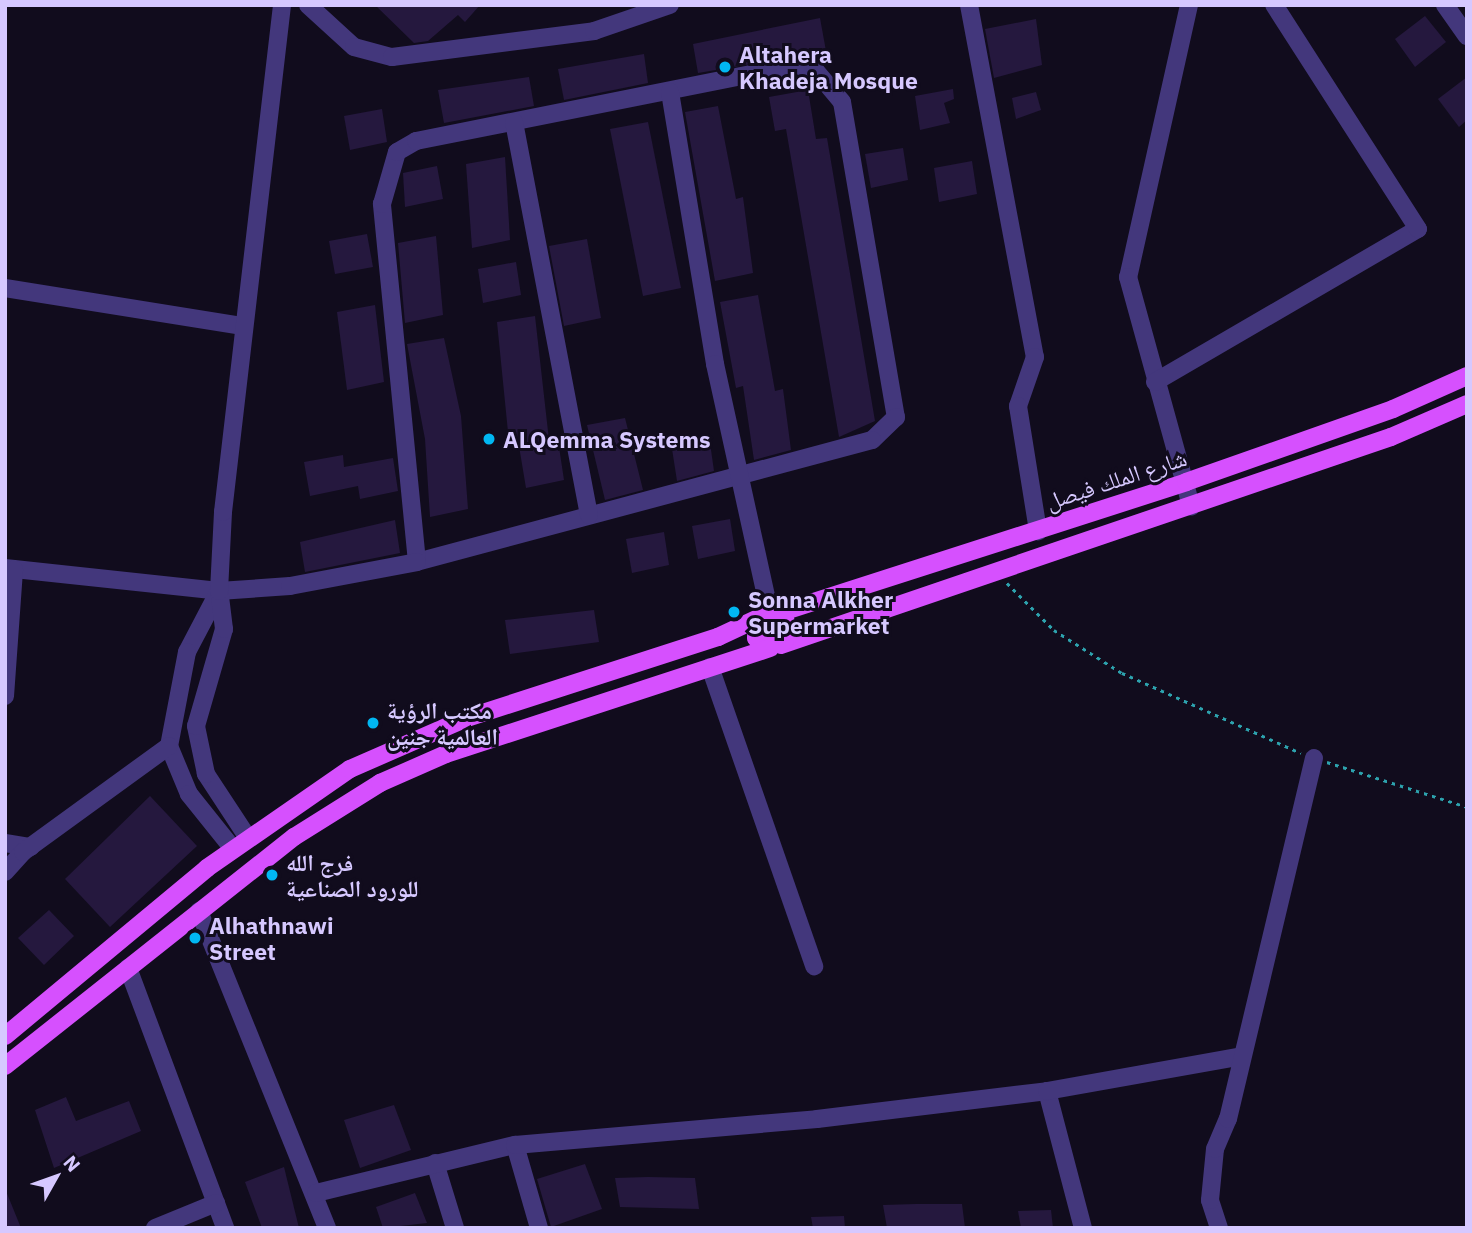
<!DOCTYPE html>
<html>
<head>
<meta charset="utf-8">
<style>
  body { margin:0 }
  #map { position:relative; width:1472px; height:1233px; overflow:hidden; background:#110c1d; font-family:"IBM Plex Sans","Noto Naskh Arabic",sans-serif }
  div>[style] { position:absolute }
  .building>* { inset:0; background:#25183e }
  .path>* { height:2.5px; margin-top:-1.25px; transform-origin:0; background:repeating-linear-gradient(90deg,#2da3ae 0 3.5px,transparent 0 8.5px) }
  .minor>* { height:18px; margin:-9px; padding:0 9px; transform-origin:9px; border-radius:9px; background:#43377c }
  .major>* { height:18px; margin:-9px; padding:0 9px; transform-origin:9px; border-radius:9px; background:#d650fe }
  .dots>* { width:19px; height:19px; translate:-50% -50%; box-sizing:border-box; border:4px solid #110c1d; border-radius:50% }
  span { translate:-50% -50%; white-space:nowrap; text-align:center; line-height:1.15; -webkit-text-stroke:6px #110c1d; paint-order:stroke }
  .poi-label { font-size:23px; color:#d6c8ff; font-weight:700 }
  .left { translate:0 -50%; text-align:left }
  .street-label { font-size:23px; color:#d6c8ff }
  .frame { position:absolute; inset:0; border:7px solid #d6c8ff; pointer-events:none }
  .north { position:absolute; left:21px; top:1142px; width:70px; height:70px; -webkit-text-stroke:5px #110c1d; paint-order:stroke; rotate:50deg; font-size:19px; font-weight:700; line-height:28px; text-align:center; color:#d6c8ff }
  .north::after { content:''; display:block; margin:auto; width:24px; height:32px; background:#d6c8ff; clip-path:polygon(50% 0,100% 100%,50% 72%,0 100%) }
</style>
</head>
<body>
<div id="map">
  <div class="building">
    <div style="clip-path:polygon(375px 5px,480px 5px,465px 22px,458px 15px,428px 41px,414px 43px)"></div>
    <div style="clip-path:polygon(1425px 16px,1446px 42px,1415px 67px,1395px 39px)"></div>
    <div style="clip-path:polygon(820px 18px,826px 51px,698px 73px,693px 44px)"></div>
    <div style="clip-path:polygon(1036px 19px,1042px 65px,994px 78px,985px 29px)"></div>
    <div style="clip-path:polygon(644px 54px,648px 83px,564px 100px,558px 69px)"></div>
    <div style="clip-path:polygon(529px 77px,534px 106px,444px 123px,438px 90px)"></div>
    <div style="clip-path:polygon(1467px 77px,1467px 120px,1459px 127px,1438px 99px)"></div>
    <div style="clip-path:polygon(953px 89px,954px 99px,944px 103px,950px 123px,920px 130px,915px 96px)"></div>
    <div style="clip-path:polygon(808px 90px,816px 139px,827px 138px,875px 421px,839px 437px,786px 129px,775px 131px,769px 97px)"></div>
    <div style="clip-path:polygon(1036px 92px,1041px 110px,1016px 119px,1012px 98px)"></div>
    <div style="clip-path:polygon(718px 106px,736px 199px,743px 197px,753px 273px,715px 281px,685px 112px)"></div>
    <div style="clip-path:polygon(382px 109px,387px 142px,350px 150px,344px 116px)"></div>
    <div style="clip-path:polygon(648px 122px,681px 288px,643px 296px,610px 129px)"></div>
    <div style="clip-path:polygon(903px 148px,908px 180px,871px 188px,865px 154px)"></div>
    <div style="clip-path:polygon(505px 157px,510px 240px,472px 248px,466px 164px)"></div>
    <div style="clip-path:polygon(972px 161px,977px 194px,939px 202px,934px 168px)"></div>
    <div style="clip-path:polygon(437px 166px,443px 199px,405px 207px,403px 173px)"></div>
    <div style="clip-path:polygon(367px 234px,373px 267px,335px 274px,329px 241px)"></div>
    <div style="clip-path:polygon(436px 236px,443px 315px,405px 323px,398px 243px)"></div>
    <div style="clip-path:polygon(587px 239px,601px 318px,564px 326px,549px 246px)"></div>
    <div style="clip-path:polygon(516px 262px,521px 295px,483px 303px,478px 269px)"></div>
    <div style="clip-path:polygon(758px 295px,775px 391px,783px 389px,791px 450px,754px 460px,743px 386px,736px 388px,720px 302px)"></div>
    <div style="clip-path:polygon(375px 305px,384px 382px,347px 390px,337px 312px)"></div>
    <div style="clip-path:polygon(535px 316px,550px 449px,559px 447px,564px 480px,526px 488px,518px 440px,509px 442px,497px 322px)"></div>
    <div style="clip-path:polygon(444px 338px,461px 416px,468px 509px,430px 517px,425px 439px,407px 344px)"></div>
    <div style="clip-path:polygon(625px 418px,643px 490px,605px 500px,587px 425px)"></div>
    <div style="clip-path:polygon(710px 443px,714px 471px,677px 481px,672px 449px)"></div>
    <div style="clip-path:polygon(343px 455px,344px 467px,393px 458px,398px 491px,360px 499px,358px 486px,310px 496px,304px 462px)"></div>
    <div style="clip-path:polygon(730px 519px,735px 551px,698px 559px,692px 526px)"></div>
    <div style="clip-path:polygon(395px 520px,400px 553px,305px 572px,300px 542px)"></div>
    <div style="clip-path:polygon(664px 532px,669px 565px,632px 573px,626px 539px)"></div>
    <div style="clip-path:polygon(594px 610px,599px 642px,510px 654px,505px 620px)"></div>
    <div style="clip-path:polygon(150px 796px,197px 846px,110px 927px,65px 879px)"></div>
    <div style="clip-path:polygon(49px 910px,74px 936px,44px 965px,18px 938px)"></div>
    <div style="clip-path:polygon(66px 1097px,76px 1121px,129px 1101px,141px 1131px,54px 1168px,35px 1110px)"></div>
    <div style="clip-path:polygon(394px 1105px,411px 1150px,360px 1168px,344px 1120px)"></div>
    <div style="clip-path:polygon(585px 1164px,602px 1209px,551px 1227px,537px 1179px)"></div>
    <div style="clip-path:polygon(284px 1167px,299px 1228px,262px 1228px,245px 1182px)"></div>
    <div style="clip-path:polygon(648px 1177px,695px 1178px,699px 1209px,620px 1207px,615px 1178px)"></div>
    <div style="clip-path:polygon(5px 1191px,6px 1191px,21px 1228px,5px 1228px)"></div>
    <div style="clip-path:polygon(415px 1193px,427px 1223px,383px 1228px,376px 1207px)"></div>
    <div style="clip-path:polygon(916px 1204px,962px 1204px,965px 1228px,887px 1228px,883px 1205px)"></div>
    <div style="clip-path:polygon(1051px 1210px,1053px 1228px,1021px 1228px,1018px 1211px)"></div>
    <div style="clip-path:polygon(844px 1216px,845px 1228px,813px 1228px,811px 1217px)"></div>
  </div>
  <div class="path">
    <div style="left:1007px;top:583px;width:66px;rotate:45deg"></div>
    <div style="left:1054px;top:630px;width:80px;rotate:32.3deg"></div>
    <div style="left:1122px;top:673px;width:196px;rotate:24.1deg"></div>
    <div style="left:1327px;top:762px;width:147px;rotate:17.8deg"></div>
  </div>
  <div class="minor">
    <div style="left:308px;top:5px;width:62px;rotate:42.4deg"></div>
    <div style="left:354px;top:47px;width:39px;rotate:15deg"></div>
    <div style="left:392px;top:57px;width:204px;rotate:-7.3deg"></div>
    <div style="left:594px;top:31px;width:80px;rotate:-18.9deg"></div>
    <div style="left:969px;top:5px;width:358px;rotate:79.4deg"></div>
    <div style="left:1035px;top:357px;width:52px;rotate:109.1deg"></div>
    <div style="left:1018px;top:406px;width:127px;rotate:80.9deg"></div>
    <div style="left:1189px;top:5px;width:279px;rotate:102.6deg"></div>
    <div style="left:1128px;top:277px;width:238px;rotate:74.6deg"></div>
    <div style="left:1445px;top:5px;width:38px;rotate:55deg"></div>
    <div style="left:797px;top:65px;width:19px;rotate:16deg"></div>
    <div style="left:815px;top:70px;width:42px;rotate:49.8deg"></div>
    <div style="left:842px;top:102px;width:320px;rotate:80.3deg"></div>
    <div style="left:896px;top:417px;width:33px;rotate:136deg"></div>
    <div style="left:872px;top:440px;width:471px;rotate:165deg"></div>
    <div style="left:417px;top:562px;width:360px;rotate:-95.6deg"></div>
    <div style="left:382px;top:204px;width:54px;rotate:-73.9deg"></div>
    <div style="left:397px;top:152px;width:22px;rotate:-30deg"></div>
    <div style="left:416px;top:141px;width:389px;rotate:-11.3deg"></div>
    <div style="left:670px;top:92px;width:276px;rotate:80.6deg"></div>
    <div style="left:715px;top:364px;width:256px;rotate:77.6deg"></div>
    <div style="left:514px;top:122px;width:400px;rotate:79.2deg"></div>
    <div style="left:5px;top:288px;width:241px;rotate:9.1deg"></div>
    <div style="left:1155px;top:382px;width:304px;rotate:-30.2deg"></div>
    <div style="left:1418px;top:229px;width:266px;rotate:-122.7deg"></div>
    <div style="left:5px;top:568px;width:215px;rotate:6.1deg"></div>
    <div style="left:219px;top:591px;width:71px;rotate:-4deg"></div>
    <div style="left:290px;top:586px;width:129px;rotate:-10.7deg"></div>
    <div style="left:219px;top:591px;width:69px;rotate:117.7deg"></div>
    <div style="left:187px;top:652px;width:96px;rotate:100.8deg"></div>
    <div style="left:169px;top:746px;width:52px;rotate:67.4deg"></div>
    <div style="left:189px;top:794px;width:70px;rotate:51.3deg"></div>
    <div style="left:710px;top:667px;width:317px;rotate:70.8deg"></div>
    <div style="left:5px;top:696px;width:127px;rotate:-85.9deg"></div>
    <div style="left:248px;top:838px;width:77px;rotate:-123.3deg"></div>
    <div style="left:206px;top:774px;width:49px;rotate:-101.8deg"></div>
    <div style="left:196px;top:726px;width:101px;rotate:-73.9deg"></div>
    <div style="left:224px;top:629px;width:38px;rotate:-97deg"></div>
    <div style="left:219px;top:591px;width:79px;rotate:-87.1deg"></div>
    <div style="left:223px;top:512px;width:510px;rotate:-83.36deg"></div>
    <div style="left:5px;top:843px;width:26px;rotate:9deg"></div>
    <div style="left:5px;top:872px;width:27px;rotate:-48deg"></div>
    <div style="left:23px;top:852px;width:180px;rotate:-36deg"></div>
    <div style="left:199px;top:911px;width:342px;rotate:68deg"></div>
    <div style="left:128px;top:968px;width:278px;rotate:69.5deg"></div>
    <div style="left:1047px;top:1091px;width:142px;rotate:75.3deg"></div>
    <div style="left:435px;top:1163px;width:68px;rotate:72.9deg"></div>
    <div style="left:316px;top:1193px;width:205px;rotate:-13.6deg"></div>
    <div style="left:155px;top:1228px;width:66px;rotate:-22.3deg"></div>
    <div style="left:539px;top:1228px;width:86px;rotate:-106.1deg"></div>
    <div style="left:515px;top:1145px;width:303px;rotate:-4.9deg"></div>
    <div style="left:817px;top:1119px;width:232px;rotate:-6.9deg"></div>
    <div style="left:1047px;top:1091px;width:194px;rotate:-10.1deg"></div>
    <div style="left:1219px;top:1228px;width:29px;rotate:-108deg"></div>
    <div style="left:1210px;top:1200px;width:51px;rotate:-84.4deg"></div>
    <div style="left:1215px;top:1149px;width:33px;rotate:-67deg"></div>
    <div style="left:1228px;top:1119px;width:371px;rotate:-76.6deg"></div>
  </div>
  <div class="major">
    <div style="left:776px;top:614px;width:431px;rotate:-17.8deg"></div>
    <div style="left:1186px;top:482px;width:219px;rotate:-19.4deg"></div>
    <div style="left:1393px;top:409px;width:81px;rotate:-24deg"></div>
    <div style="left:781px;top:645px;width:644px;rotate:-18.83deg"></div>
    <div style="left:1391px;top:437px;width:83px;rotate:-23.5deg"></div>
    <div style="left:5px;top:1036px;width:263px;rotate:-39.7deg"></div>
    <div style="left:207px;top:868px;width:174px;rotate:-34.7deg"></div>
    <div style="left:350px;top:769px;width:128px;rotate:-23.6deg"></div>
    <div style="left:467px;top:718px;width:264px;rotate:-17.9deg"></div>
    <div style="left:718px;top:637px;width:52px;rotate:-25.1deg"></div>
    <div style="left:765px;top:615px;width:21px;rotate:14deg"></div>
    <div style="left:785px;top:620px;width:21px;rotate:90deg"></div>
    <div style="left:785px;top:641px;width:22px;rotate:167deg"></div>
    <div style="left:764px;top:646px;width:11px;rotate:-135deg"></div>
    <div style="left:756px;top:638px;width:16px;rotate:-86deg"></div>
    <div style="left:5px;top:1066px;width:369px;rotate:-38.4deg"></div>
    <div style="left:294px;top:837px;width:102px;rotate:-32.1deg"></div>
    <div style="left:380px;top:783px;width:72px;rotate:-23.7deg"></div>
    <div style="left:446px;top:754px;width:341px;rotate:-18.1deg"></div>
  </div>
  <div class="dots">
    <div style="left:725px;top:67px;background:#01b7f2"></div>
    <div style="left:489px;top:439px;background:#01b7f2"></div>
    <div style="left:734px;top:612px;background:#01b7f2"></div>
    <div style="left:373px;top:723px;background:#01b7f2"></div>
    <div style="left:272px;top:875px;background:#01b7f2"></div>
    <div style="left:195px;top:938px;background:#01b7f2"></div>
  </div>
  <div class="poi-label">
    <span class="left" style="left:739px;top:67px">Altahera<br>Khadeja Mosque</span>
    <span class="left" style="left:503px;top:439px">ALQemma Systems</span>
    <span class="left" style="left:748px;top:612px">Sonna Alkher<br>Supermarket</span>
    <span class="left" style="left:387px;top:723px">مكتب الرؤية<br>العالمية جنين</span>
    <span class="left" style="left:286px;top:875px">فرج الله<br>للورود الصناعية</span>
    <span class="left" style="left:209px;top:938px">Alhathnawi<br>Street</span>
  </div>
  <div class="street-label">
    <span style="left:1116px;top:479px;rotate:-18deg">شارع الملك فيصل</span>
  </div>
  <div class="frame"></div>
  <div class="north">N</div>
</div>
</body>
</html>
